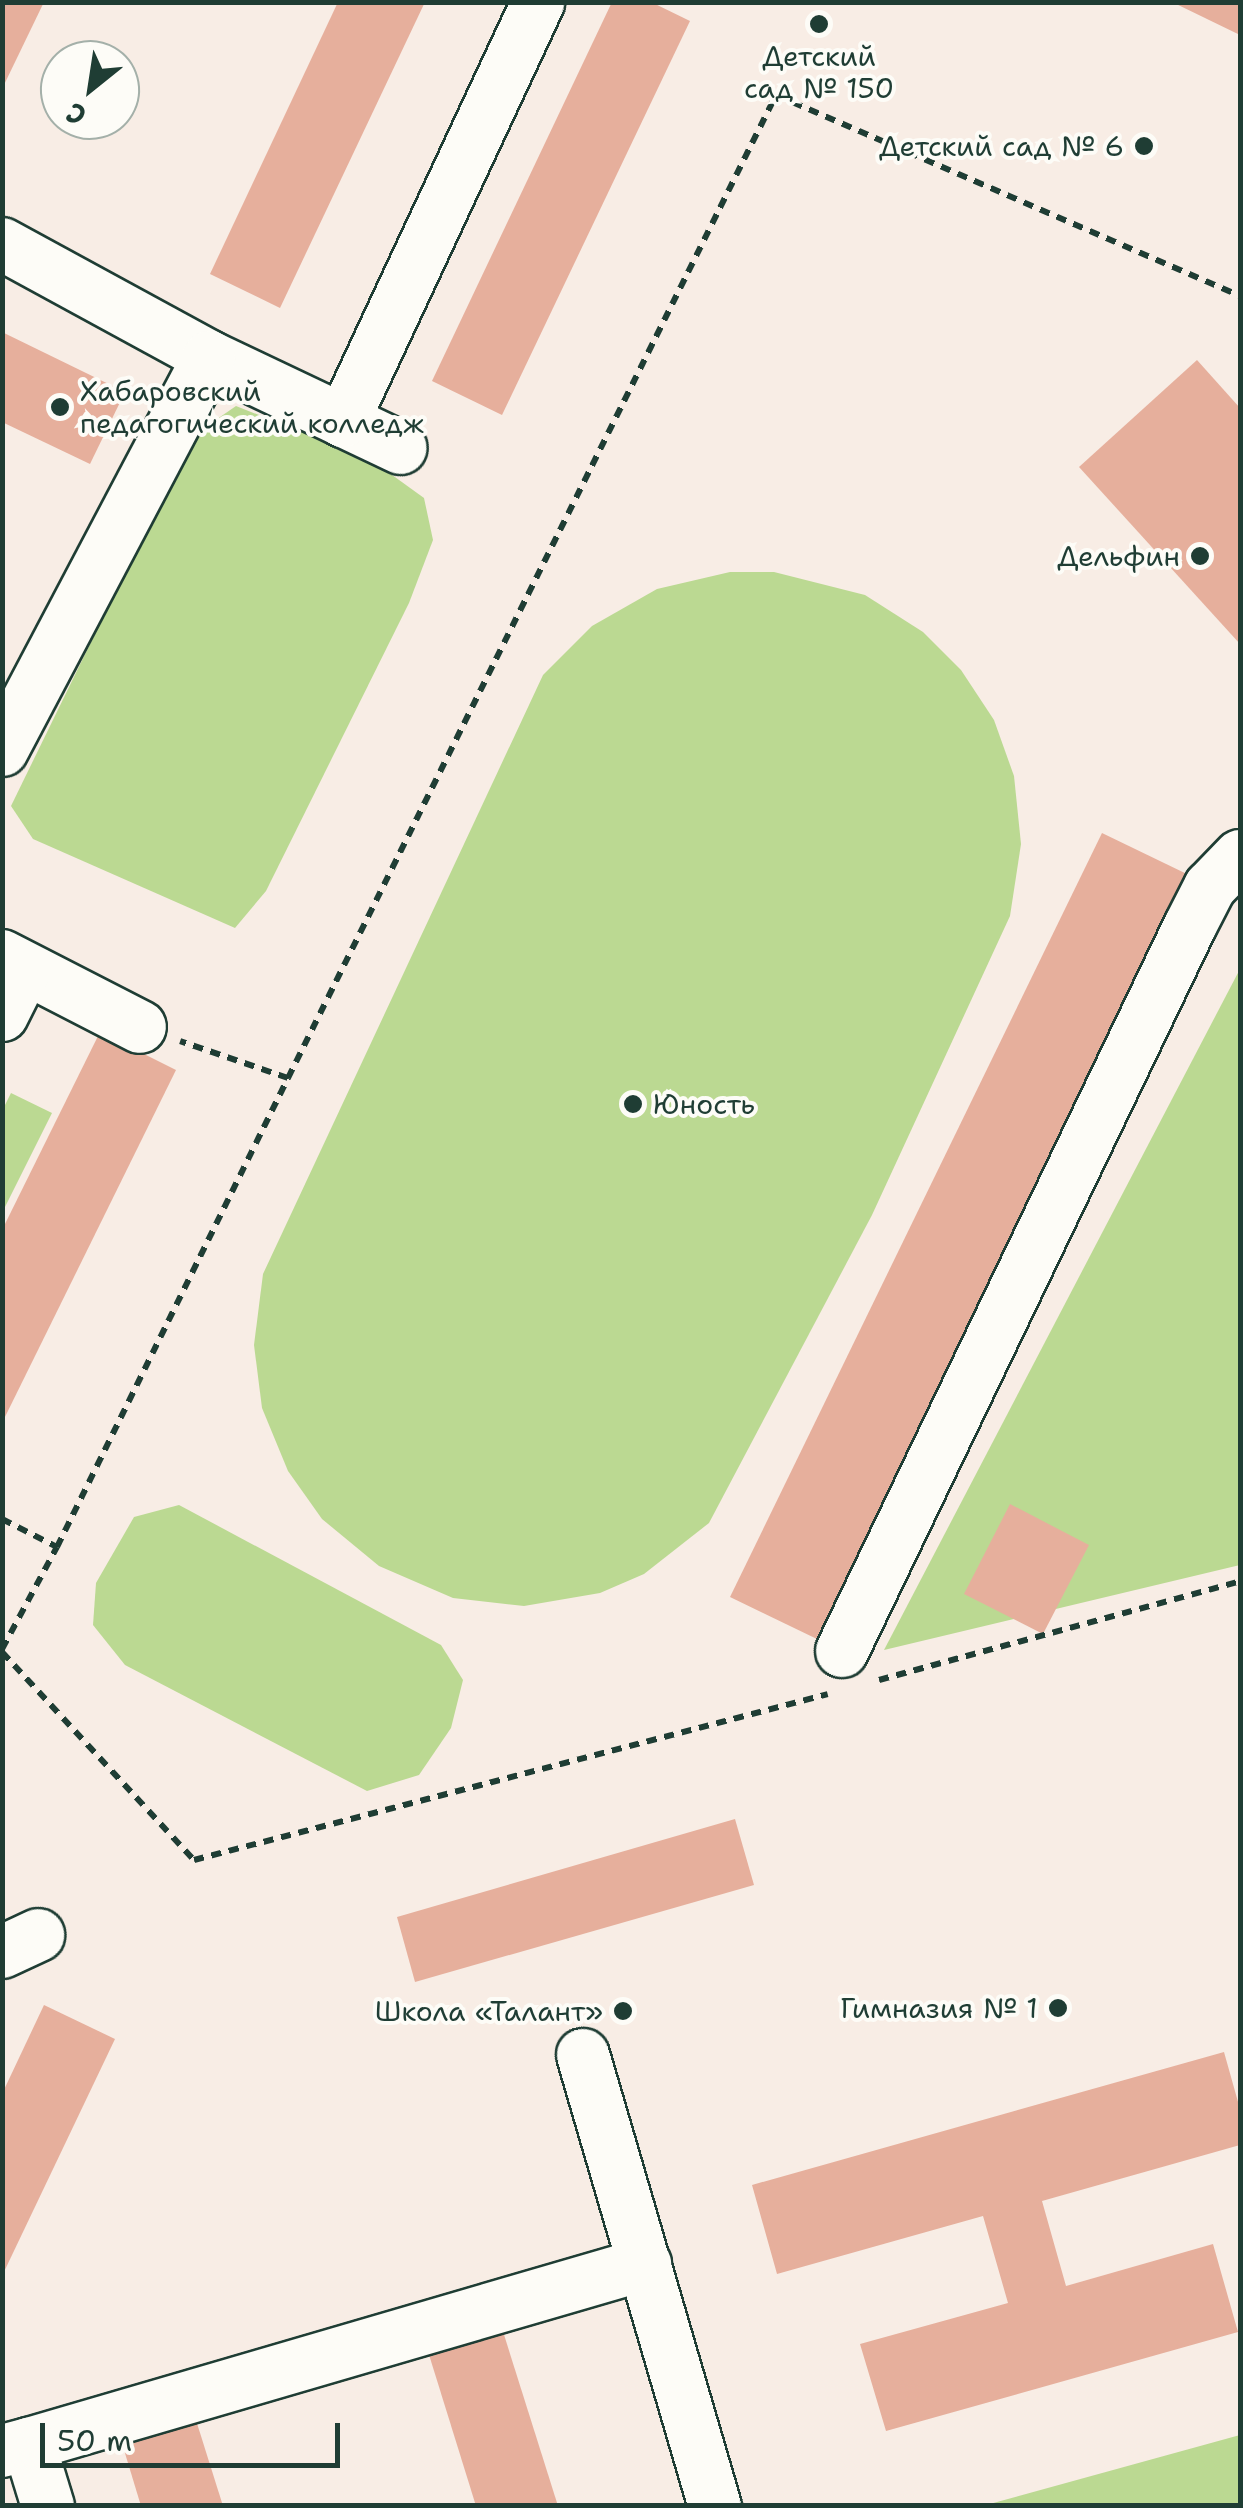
<!DOCTYPE html>
<html>
<head>
<meta charset="utf-8">
<style>
  body { margin:0 }
  #map { position:relative; width:1243px; height:2508px; overflow:hidden; background:#f8ede5; font-family:"Shantell Sans",sans-serif }
  div>[style] { position:absolute }
  .green>* { inset:0; background:#bbd992 }
  .building>* { inset:0; background:#e6af9c }
  .path>* { height:6px; margin-top:-3px; transform-origin:0; background:repeating-linear-gradient(90deg,#1f3d34 0 10px,transparent 0 18px) }
  .roads { filter:drop-shadow(2px 0 #1f3d34) drop-shadow(-2px 0 #1f3d34) drop-shadow(0 2px #1f3d34) drop-shadow(0 -2px #1f3d34) }
  .minor>* { height:52px; margin:-26px; padding:0 26px; transform-origin:26px; border-radius:26px; background:#fdfcf7 }
  .dots>* { width:28px; height:28px; translate:-50% -50%; box-sizing:border-box; border:5px solid #fdfcf7; border-radius:50% }
  span { translate:-50% -50%; white-space:nowrap; text-align:center; line-height:1.15; -webkit-text-stroke:8px #fdfcf7; paint-order:stroke }
  .poi-label { font-size:28px; color:#1f3d34 }
  .right { translate:-100% -50%; text-align:right }
  .left { translate:0 -50%; text-align:left }
  .frame { position:absolute; inset:0; border:5px solid #1f3d34; pointer-events:none }
  .north { position:absolute; left:40px; top:40px; width:100px; height:100px; box-sizing:border-box; background:#fdfcf7; border:2px solid #a4b0a9; border-radius:50%; rotate:210deg; font-size:28px; font-weight:700; line-height:40px; text-align:center; color:#1f3d34 }
  .north::after { content:''; display:block; margin:auto; width:35px; height:45px; background:#1f3d34; clip-path:polygon(50% 0,100% 100%,50% 72%,0 100%) }
  .scale { position:absolute; left:40px; top:2423px; width:300px; height:45px; box-sizing:border-box; border:5px solid #1f3d34; border-top:0; padding-left:12px; font-size:30px; line-height:35px; white-space:nowrap; color:#1f3d34; -webkit-text-stroke:8px #fdfcf7; paint-order:stroke }
</style>
</head>
<body>
<div id="map">
  <div class="green">
    <div style="clip-path:polygon(236px 406px,370px 459px,424px 498px,433px 540px,409px 603px,266px 891px,235px 928px,33px 839px,11px 806px,191px 437px)"></div>
    <div style="clip-path:polygon(730px 572px,774px 572px,865px 595px,923px 632px,961px 670px,994px 720px,1014px 776px,1021px 844px,1010px 916px,872px 1215px,709px 1523px,644px 1574px,600px 1593px,524px 1606px,453px 1598px,379px 1566px,322px 1519px,288px 1471px,262px 1408px,254px 1345px,263px 1274px,543px 675px,592px 626px,657px 589px)"></div>
    <div style="clip-path:polygon(1240px 969px,1240px 1565px,884px 1650px)"></div>
    <div style="clip-path:polygon(11px 1093px,52px 1113px,3px 1211px,3px 1109px)"></div>
    <div style="clip-path:polygon(179px 1505px,441px 1645px,463px 1680px,451px 1728px,419px 1775px,367px 1791px,125px 1665px,93px 1625px,96px 1583px,134px 1517px)"></div>
    <div style="clip-path:polygon(1240px 2435px,1240px 2505px,986px 2505px)"></div>
  </div>
  <div class="building">
    <div style="clip-path:polygon(2px 2px,44px 2px,2px 89px)"></div>
    <div style="clip-path:polygon(338px 2px,425px 2px,280px 308px,210px 274px)"></div>
    <div style="clip-path:polygon(612px 2px,651px 2px,690px 21px,502px 415px,432px 381px)"></div>
    <div style="clip-path:polygon(1172px 2px,1240px 2px,1240px 35px)"></div>
    <div style="clip-path:polygon(2px 332px,125px 392px,90px 464px,2px 422px)"></div>
    <div style="clip-path:polygon(1197px 360px,1240px 408px,1240px 644px,1079px 467px)"></div>
    <div style="clip-path:polygon(1102px 833px,1191px 876px,819px 1640px,730px 1597px)"></div>
    <div style="clip-path:polygon(100px 1032px,176px 1070px,2px 1423px,2px 1230px)"></div>
    <div style="clip-path:polygon(1010px 1504px,1089px 1545px,1043px 1634px,964px 1594px)"></div>
    <div style="clip-path:polygon(735px 1819px,754px 1885px,415px 1982px,397px 1917px)"></div>
    <div style="clip-path:polygon(44px 2005px,115px 2039px,2px 2276px,2px 2094px)"></div>
    <div style="clip-path:polygon(1224px 2052px,1240px 2109px,1240px 2145px,1042px 2201px,1066px 2286px,1213px 2244px,1238px 2332px,886px 2431px,860px 2344px,1008px 2303px,983px 2216px,777px 2274px,752px 2185px)"></div>
    <div style="clip-path:polygon(500px 2322px,558px 2506px,476px 2506px,426px 2345px)"></div>
    <div style="clip-path:polygon(195px 2417px,223px 2506px,141px 2506px,121px 2440px)"></div>
  </div>
  <div class="path">
    <div style="left:288px;top:1078px;width:1097px;rotate:-63.6deg"></div>
    <div style="left:776px;top:95px;width:506px;rotate:23.42deg"></div>
    <div style="left:2px;top:1519px;width:62px;rotate:27deg"></div>
    <div style="left:57px;top:1547px;width:523px;rotate:-63.78deg"></div>
    <div style="left:288px;top:1078px;width:114px;rotate:-161.1deg"></div>
    <div style="left:2px;top:1649px;width:116px;rotate:-61.7deg"></div>
    <div style="left:2px;top:1652px;width:283px;rotate:47.3deg"></div>
    <div style="left:194px;top:1860px;width:655px;rotate:-14.67deg"></div>
    <div style="left:879px;top:1680px;width:374px;rotate:-15.3deg"></div>
  </div>
  <div class="roads">
    <div class="minor">
      <div style="left:2px;top:244px;width:236px;rotate:28.6deg"></div>
      <div style="left:209px;top:357px;width:212px;rotate:25.4deg"></div>
      <div style="left:343px;top:421px;width:462px;rotate:-65deg"></div>
      <div style="left:2px;top:750px;width:444px;rotate:-62.2deg"></div>
      <div style="left:2px;top:956px;width:155px;rotate:27.2deg"></div>
      <div style="left:2px;top:1015px;width:51px;rotate:-63.4deg"></div>
      <div style="left:842px;top:1651px;width:804px;rotate:-64.36deg"></div>
      <div style="left:1190px;top:926px;width:44px;rotate:-62.9deg"></div>
      <div style="left:1210px;top:887px;width:43px;rotate:-45.9deg"></div>
      <div style="left:2px;top:1952px;width:40px;rotate:-25deg"></div>
      <div style="left:583px;top:2055px;width:470px;rotate:73.7deg"></div>
      <div style="left:29px;top:2444px;width:642px;rotate:-16.29deg"></div>
      <div style="left:2px;top:2451px;width:28px;rotate:-15deg"></div>
      <div style="left:29px;top:2444px;width:65px;rotate:73deg"></div>
    </div>
  </div>
  <div class="dots">
    <div style="left:819px;top:24px;background:#1f3d34"></div>
    <div style="left:1144px;top:146px;background:#1f3d34"></div>
    <div style="left:60px;top:407px;background:#1f3d34"></div>
    <div style="left:1200px;top:556px;background:#1f3d34"></div>
    <div style="left:633px;top:1104px;background:#1f3d34"></div>
    <div style="left:1058px;top:2008px;background:#1f3d34"></div>
    <div style="left:623px;top:2011px;background:#1f3d34"></div>
  </div>
  <div class="poi-label">
    <span style="left:819px;top:72px">Детский<br>сад № 150</span>
    <span class="right" style="left:1124px;top:146px">Детский сад № 6</span>
    <span class="left" style="left:80px;top:407px">Хабаровский<br>педагогический колледж</span>
    <span class="right" style="left:1180px;top:556px">Дельфин</span>
    <span class="left" style="left:653px;top:1104px">Юность</span>
    <span class="right" style="left:1038px;top:2008px">Гимназия № 1</span>
    <span class="right" style="left:603px;top:2011px">Школа «Талант»</span>
  </div>
  <div class="frame"></div>
  <div class="north">С</div>
  <div class="scale">50 m</div>
</div>
</body>
</html>
